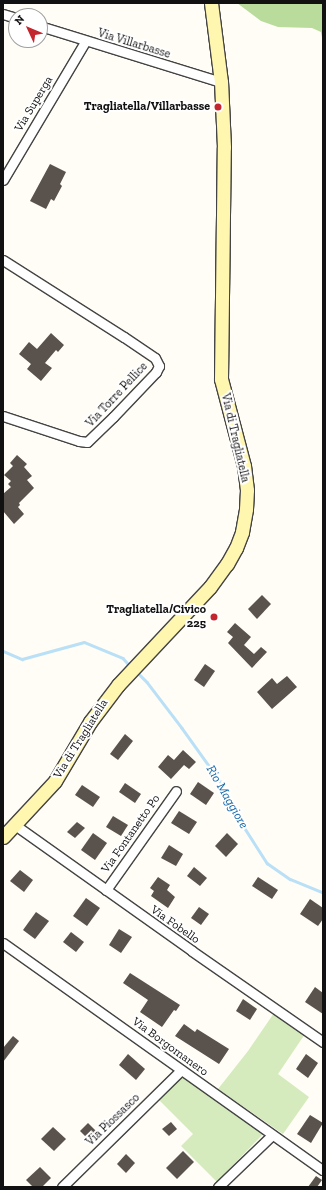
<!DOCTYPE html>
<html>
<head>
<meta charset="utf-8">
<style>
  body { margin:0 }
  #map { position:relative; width:326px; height:1190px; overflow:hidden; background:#fffdf5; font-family:"Zilla Slab",serif }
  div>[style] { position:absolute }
  .green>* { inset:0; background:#d5ebbd }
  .forest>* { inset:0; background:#b9dc9c }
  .stream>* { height:2.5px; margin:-1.25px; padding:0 1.25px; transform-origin:1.25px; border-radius:1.25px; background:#b9e0f7 }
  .building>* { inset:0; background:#5a524d }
  .roads { filter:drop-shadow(1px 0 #444) drop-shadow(-1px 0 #444) drop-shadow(0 1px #444) drop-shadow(0 -1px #444) }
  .street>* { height:9px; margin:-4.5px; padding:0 4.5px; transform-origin:4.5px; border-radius:4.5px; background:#fff }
  .secondary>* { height:13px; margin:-6.5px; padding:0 6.5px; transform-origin:6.5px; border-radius:6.5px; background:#fff6b0 }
  .dots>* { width:11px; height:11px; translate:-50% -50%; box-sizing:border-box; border:2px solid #fff; border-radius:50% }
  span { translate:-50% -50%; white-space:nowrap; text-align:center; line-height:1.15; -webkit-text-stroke:4px #fff; paint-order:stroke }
  .street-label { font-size:12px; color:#111 }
  .poi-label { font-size:12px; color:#111; font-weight:700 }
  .right { translate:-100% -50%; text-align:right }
  .water-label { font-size:13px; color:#1768a6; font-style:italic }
  .frame { position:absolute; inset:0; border:4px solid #111; pointer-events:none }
  .north { position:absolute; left:8px; top:8px; width:40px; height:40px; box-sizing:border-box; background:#fff; border:1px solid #a0a0a0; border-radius:50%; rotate:314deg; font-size:11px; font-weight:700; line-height:16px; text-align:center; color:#111 }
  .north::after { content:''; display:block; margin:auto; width:14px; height:18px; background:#c4262e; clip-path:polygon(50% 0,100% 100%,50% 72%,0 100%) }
</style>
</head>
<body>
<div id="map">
  <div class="green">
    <div style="clip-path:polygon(274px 1013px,305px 1034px,278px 1074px,309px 1097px,283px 1134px,218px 1089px,248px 1051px)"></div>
    <div style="clip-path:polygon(181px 1075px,263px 1134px,217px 1182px,181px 1146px,193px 1134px,158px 1099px)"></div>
  </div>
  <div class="forest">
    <div style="clip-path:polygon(237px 3px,323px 3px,323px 43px,321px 32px,312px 28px,278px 27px,261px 21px)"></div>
  </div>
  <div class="stream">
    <div style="left:3px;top:651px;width:21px;rotate:23deg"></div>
    <div style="left:22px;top:659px;width:64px;rotate:-15.3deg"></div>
    <div style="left:84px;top:642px;width:42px;rotate:22.3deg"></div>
    <div style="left:123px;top:658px;width:11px;rotate:49deg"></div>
    <div style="left:137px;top:672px;width:14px;rotate:45deg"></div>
    <div style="left:147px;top:682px;width:58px;rotate:52.7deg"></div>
    <div style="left:182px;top:728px;width:65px;rotate:54.4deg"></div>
    <div style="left:220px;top:781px;width:52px;rotate:62.4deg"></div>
    <div style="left:244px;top:827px;width:43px;rotate:57.4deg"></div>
    <div style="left:267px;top:863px;width:28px;rotate:35deg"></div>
    <div style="left:290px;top:879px;width:35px;rotate:22deg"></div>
  </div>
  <div class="building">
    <div style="clip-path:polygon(50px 164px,66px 172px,60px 184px,62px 186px,54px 201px,51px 199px,46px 209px,30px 201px)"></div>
    <div style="clip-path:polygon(51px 333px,64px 345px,58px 352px,56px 350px,45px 363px,52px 368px,41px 381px,27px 369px,31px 364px,19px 354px,29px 342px,37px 349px)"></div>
    <div style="clip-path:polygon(17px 455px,27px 464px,24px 467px,32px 476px,27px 480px,34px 488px,19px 503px,20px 505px,18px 507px,24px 514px,14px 524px,3px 511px,3px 494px,11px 487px,8px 484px,11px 481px,4px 475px,13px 466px,10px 463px)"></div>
    <div style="clip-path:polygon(262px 595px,271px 604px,257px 619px,248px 609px)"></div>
    <div style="clip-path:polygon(235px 623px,251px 637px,244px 645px,254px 654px,261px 647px,267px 652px,252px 668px,228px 643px,233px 637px,227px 632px)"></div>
    <div style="clip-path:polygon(205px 664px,215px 671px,204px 687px,194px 680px)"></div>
    <div style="clip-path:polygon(287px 676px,297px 687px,272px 709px,257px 692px,272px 678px,277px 684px)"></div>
    <div style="clip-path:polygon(125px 734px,133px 741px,118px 760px,110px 754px)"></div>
    <div style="clip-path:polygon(183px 750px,196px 762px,189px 769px,184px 765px,171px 779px,158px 767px,168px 755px,174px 760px)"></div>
    <div style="clip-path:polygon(198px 782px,214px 793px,206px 805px,190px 794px)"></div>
    <div style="clip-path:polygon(125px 783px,141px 794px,135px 803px,119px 792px)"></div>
    <div style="clip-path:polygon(82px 785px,100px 797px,93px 807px,75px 795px)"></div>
    <div style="clip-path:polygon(179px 811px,197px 822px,189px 834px,171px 823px)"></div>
    <div style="clip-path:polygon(113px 816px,128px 825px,121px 836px,106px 827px)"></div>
    <div style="clip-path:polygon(77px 822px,85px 828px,75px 838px,67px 832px)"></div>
    <div style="clip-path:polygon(93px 833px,107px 843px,95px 860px,81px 850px)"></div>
    <div style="clip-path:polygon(227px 833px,238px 844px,226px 857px,215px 846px)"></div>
    <div style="clip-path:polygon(169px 845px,183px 854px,176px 866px,161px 858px)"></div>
    <div style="clip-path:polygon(194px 867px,207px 878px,200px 886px,187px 876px)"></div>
    <div style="clip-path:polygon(20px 870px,33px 880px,24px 892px,10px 881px)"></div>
    <div style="clip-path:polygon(158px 877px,170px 885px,167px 890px,175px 897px,168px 908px,151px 896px,154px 891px,150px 888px)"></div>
    <div style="clip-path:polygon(258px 877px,278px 890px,272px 899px,252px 886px)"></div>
    <div style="clip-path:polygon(86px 898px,100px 908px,87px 926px,73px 916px)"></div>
    <div style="clip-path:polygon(310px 899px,323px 908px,323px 919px,318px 926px,300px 914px)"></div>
    <div style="clip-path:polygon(199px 907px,209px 914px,201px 925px,191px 918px)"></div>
    <div style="clip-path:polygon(36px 912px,49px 921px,35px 939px,23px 930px)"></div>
    <div style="clip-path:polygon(119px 929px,132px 937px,121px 953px,109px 945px)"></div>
    <div style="clip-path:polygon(71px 932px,84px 942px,76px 952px,63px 942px)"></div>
    <div style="clip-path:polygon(130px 973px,180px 1005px,176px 1011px,174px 1010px,162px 1027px,140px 1012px,148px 1000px,123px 983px)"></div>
    <div style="clip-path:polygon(315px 987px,323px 993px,323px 1014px,305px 1002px)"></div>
    <div style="clip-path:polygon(243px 999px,257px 1009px,250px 1020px,236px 1011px)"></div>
    <div style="clip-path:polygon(184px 1024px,195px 1032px,197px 1029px,229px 1049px,219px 1064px,175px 1036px)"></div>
    <div style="clip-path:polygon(13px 1036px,19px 1041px,3px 1062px,3px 1048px)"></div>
    <div style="clip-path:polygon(128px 1054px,145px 1069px,136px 1080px,119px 1065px)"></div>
    <div style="clip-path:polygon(306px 1054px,318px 1063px,308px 1078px,296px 1069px)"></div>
    <div style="clip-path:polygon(310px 1115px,323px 1123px,311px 1143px,297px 1134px)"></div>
    <div style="clip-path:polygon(171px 1122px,177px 1129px,169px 1136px,162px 1129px)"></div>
    <div style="clip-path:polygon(88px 1123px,101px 1136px,93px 1144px,80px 1131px)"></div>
    <div style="clip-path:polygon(53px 1127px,66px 1139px,54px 1151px,41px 1139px)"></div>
    <div style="clip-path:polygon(183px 1151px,194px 1162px,177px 1179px,166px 1168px)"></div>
    <div style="clip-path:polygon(126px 1154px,135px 1163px,126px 1173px,117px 1164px)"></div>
    <div style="clip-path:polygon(40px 1167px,51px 1178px,42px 1187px,33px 1187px,26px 1180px)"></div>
    <div style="clip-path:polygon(316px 1176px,322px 1180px,317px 1187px,308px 1187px)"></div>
  </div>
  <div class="roads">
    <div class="street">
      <div style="left:3px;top:14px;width:14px;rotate:17deg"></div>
      <div style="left:40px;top:26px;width:189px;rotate:17.2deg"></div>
      <div style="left:3px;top:180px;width:161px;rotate:-59.3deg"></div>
      <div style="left:3px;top:260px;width:143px;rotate:32.5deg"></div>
      <div style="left:124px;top:337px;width:37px;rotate:34deg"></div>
      <div style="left:155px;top:358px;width:9px;rotate:63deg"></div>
      <div style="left:159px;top:366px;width:7px;rotate:117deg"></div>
      <div style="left:156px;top:372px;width:62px;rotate:133.7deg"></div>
      <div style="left:113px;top:417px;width:36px;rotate:136deg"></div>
      <div style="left:87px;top:442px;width:8px;rotate:-173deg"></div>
      <div style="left:79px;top:441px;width:80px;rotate:-161.8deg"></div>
      <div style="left:15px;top:825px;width:217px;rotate:35.4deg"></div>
      <div style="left:192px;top:951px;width:160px;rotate:34.8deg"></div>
      <div style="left:106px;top:890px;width:121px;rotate:-54.7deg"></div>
      <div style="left:3px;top:943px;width:392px;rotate:35.4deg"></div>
      <div style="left:62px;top:1187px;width:167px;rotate:-44.5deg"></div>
      <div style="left:218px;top:1187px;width:75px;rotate:-43.9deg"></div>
    </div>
    <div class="secondary">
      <div style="left:3px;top:837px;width:76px;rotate:-47.1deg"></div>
      <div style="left:55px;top:781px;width:69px;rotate:-59.3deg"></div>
      <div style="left:90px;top:722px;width:46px;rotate:-52.9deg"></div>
      <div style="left:118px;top:685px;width:134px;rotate:-46.8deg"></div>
      <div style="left:210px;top:587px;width:29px;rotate:-54deg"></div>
      <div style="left:227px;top:564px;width:18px;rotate:-61deg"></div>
      <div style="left:236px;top:548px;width:17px;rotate:-69deg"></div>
      <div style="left:242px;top:532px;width:23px;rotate:-80deg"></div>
      <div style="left:246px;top:509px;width:19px;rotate:-87deg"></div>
      <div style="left:247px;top:490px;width:24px;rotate:-97deg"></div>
      <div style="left:244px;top:466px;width:90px;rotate:-104.8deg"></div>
      <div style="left:221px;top:379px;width:232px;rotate:-89.3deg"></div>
      <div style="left:224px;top:147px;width:65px;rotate:-92.6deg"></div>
      <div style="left:221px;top:82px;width:80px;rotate:-97.2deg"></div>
    </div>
  </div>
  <div class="dots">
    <div style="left:218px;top:107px;background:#c4262e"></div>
    <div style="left:214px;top:617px;background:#c4262e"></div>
  </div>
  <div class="street-label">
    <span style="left:134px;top:44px;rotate:17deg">Via Villarbasse</span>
    <span style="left:34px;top:104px;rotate:-59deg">Via Superga</span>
    <span style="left:117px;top:395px;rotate:-47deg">Via Torre Pellice</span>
    <span style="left:235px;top:438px;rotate:77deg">Via di Tragliatella</span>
    <span style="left:81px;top:739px;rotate:-58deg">Via di Tragliatella</span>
    <span style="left:131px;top:834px;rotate:-55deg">Via Fontanetto Po</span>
    <span style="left:175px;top:925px;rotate:35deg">Via Fobello</span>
    <span style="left:170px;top:1047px;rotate:36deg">Via Borgomanero</span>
    <span style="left:113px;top:1120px;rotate:-44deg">Via Piossasco</span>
  </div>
  <div class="poi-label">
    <span class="right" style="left:210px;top:107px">Tragliatella/Villarbasse</span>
    <span class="right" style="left:206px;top:617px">Tragliatella/Civico<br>225</span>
  </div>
  <div class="water-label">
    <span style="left:227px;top:797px;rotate:60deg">Rio Maggiore</span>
  </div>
  <div class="frame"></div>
  <div class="north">N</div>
</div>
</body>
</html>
